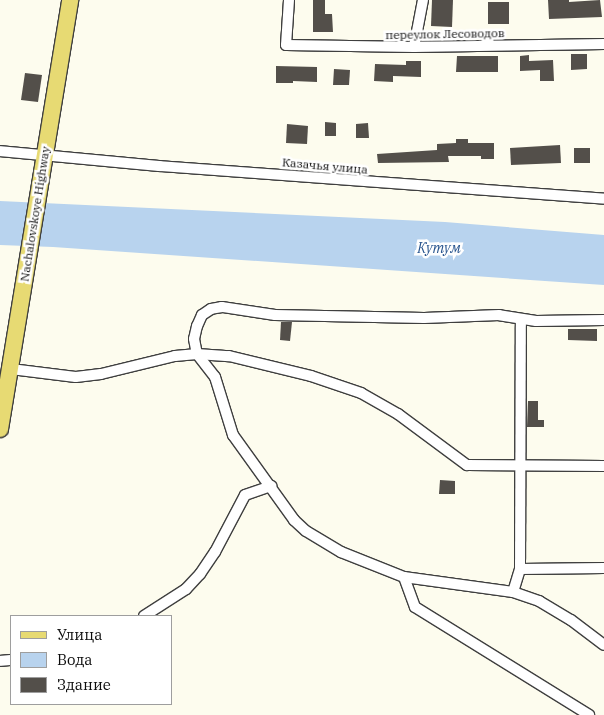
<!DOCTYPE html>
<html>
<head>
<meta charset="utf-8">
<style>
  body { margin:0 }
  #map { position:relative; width:604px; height:715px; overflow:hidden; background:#fdfcee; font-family:"IBM Plex Serif",serif }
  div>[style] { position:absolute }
  .water>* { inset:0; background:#b8d3ee }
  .building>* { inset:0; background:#534f4a }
  .roads { filter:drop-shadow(1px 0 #3f3f3f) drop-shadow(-1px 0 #3f3f3f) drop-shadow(0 1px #3f3f3f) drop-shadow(0 -1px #3f3f3f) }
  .street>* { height:10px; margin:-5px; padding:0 5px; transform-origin:5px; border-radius:5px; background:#fff }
  .primary>* { height:16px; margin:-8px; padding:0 8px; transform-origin:8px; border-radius:8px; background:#e7da73 }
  span { translate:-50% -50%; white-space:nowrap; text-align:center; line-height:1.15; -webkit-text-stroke:5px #fff; paint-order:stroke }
  .street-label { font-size:12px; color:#0c0c0c }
  .water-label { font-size:14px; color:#26538d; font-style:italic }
  .legend { position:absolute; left:10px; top:615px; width:162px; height:90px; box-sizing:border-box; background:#fff; border:1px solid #9e9e9e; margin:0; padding:6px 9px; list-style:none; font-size:15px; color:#0c0c0c }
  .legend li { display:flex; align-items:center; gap:10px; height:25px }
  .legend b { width:25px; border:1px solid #9e9e9e }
</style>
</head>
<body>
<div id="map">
  <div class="water">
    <div style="clip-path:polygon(0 201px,445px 222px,604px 235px,604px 285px,53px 247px,0 245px)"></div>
  </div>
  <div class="building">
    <div style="clip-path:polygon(313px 0,325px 0,325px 14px,332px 14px,333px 32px,313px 32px)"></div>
    <div style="clip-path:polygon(432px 0,453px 0,452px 27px,431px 26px)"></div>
    <div style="clip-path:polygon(548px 0,569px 0,569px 2px,600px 0,602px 17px,549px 19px)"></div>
    <div style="clip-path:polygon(488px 2px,509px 2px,509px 24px,488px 24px)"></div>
    <div style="clip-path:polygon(571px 54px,587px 54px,587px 69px,571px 70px)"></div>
    <div style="clip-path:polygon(529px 55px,529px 61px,553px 60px,554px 81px,540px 81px,540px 70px,520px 71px,520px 56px)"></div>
    <div style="clip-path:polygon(457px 56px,498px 56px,498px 72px,456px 72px)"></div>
    <div style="clip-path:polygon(406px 61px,421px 61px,421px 77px,393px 76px,393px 82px,374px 81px,375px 64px,406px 65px)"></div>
    <div style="clip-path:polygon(276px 66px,317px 67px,317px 82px,293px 81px,293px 83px,276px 83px)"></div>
    <div style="clip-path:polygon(334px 69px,350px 70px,349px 85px,333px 85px)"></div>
    <div style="clip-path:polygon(25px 73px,42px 75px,38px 102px,21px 100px)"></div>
    <div style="clip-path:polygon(325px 122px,336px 123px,336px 136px,325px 136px)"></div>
    <div style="clip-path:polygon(368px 123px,369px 138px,356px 138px,356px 124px)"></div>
    <div style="clip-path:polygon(287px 124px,308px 126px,307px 144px,286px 143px)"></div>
    <div style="clip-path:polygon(456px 139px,468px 139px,468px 143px,494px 143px,494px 159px,481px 159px,481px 156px,448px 156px,449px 162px,378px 163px,377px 154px,437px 150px,437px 144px,456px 143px)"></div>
    <div style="clip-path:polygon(560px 145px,561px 163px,511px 165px,510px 148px)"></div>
    <div style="clip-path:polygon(574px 148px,590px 148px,590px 163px,574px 163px)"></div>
    <div style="clip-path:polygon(281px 322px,292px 322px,290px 341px,280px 340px)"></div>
    <div style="clip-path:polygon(568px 329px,597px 329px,597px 341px,568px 340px)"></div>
    <div style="clip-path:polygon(528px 401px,538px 401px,538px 420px,544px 420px,544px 427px,527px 427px)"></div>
    <div style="clip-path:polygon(440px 480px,455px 481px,455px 494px,439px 494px)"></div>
  </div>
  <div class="roads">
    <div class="street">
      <div style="left:289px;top:0;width:45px;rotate:93.8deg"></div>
      <div style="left:286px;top:45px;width:128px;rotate:0.9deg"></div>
      <div style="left:414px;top:47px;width:190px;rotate:-0.9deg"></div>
      <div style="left:414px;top:47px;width:48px;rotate:-79.2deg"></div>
      <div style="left:0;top:151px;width:160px;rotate:5.4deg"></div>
      <div style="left:159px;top:166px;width:446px;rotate:4.2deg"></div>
      <div style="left:604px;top:320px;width:68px;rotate:179.2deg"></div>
      <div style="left:536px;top:321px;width:37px;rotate:-171deg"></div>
      <div style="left:499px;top:315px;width:75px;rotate:177.7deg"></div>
      <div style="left:424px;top:318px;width:149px;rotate:-178.8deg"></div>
      <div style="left:275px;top:315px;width:54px;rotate:-171.4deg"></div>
      <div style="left:222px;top:307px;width:11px;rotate:170deg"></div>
      <div style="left:211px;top:309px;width:11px;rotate:146deg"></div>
      <div style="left:202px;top:315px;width:12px;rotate:114deg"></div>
      <div style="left:197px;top:326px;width:13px;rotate:103deg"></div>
      <div style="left:194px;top:339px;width:15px;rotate:79deg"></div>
      <div style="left:197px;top:354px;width:29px;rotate:52deg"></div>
      <div style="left:215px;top:377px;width:61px;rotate:72.8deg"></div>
      <div style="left:233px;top:435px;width:105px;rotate:54.3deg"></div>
      <div style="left:294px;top:520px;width:16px;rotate:43deg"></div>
      <div style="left:306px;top:531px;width:41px;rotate:31deg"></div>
      <div style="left:341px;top:552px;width:68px;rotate:21.6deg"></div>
      <div style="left:404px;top:577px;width:110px;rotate:7.8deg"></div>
      <div style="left:513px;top:592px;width:28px;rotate:19deg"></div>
      <div style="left:539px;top:601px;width:37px;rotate:31deg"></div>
      <div style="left:571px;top:620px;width:41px;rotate:37.1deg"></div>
      <div style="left:11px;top:369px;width:65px;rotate:7deg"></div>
      <div style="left:76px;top:377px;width:25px;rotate:-7deg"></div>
      <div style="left:101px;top:374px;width:76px;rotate:-13.7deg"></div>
      <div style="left:175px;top:356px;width:22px;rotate:-5deg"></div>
      <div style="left:197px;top:354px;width:32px;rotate:4deg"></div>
      <div style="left:229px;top:356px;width:84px;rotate:13.7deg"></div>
      <div style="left:311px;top:376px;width:53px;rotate:18.8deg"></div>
      <div style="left:361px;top:393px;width:43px;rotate:29.6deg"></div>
      <div style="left:398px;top:414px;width:86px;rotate:36.5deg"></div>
      <div style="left:467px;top:465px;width:137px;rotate:0.4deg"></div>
      <div style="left:520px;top:569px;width:84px;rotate:-0.7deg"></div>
      <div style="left:404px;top:577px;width:32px;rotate:70deg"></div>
      <div style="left:415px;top:607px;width:205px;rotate:31.8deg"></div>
      <div style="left:513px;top:592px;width:24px;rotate:-73deg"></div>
      <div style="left:520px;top:569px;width:250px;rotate:-89.8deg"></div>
      <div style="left:144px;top:616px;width:50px;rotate:-32.7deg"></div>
      <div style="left:186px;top:589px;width:21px;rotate:-47deg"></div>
      <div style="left:200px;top:574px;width:27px;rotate:-56deg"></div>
      <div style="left:215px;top:552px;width:64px;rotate:-62.2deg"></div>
      <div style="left:245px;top:495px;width:28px;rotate:-19deg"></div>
      <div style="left:0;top:661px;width:11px;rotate:-5deg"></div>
    </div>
    <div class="primary">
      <div style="left:0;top:429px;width:435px;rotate:-80.7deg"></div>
    </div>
  </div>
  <div class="street-label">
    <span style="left:445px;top:34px;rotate:-1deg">переулок Лесоводов</span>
    <span style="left:325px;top:166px;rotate:5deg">Казачья улица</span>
    <span style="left:35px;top:214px;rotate:-81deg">Nachalovskoye Highway</span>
  </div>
  <div class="water-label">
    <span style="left:439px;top:248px">Кутум</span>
  </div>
  <ul class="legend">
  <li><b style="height:6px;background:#e7da73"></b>Улица</li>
  <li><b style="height:14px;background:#b8d3ee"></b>Вода</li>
  <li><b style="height:14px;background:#534f4a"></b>Здание</li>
  </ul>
</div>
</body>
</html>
